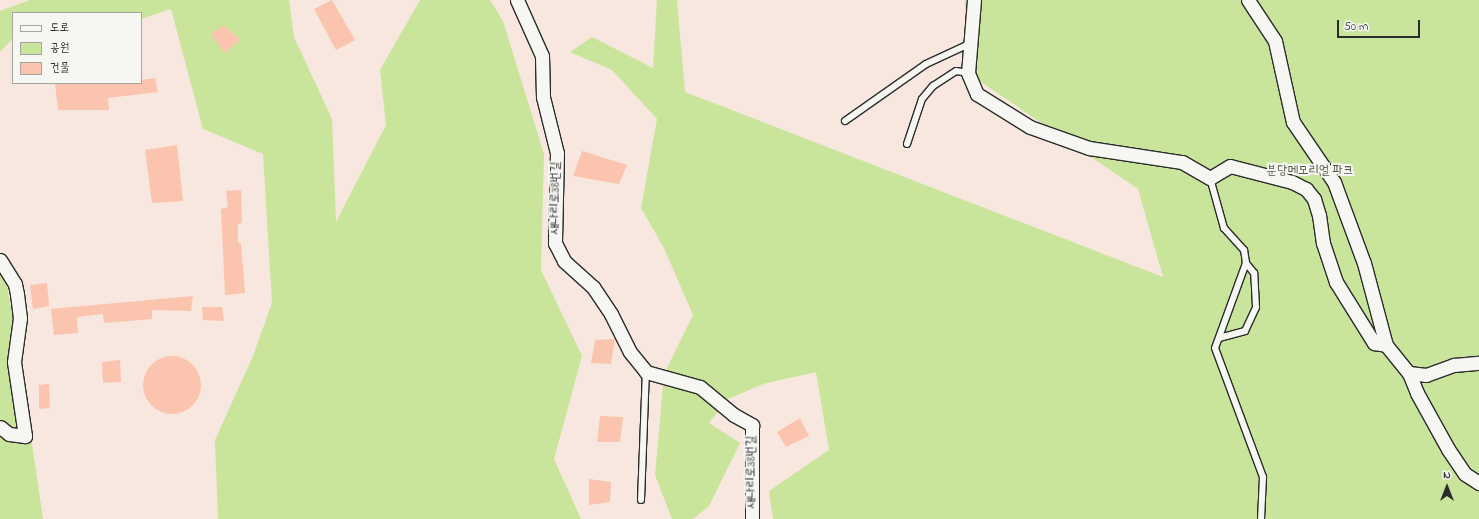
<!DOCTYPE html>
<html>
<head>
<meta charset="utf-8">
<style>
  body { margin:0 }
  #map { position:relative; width:1479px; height:519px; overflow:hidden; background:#f8e7de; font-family:"Indie Flower","Poor Story",sans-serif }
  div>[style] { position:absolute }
  .green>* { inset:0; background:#c9e49b }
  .building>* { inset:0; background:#fbc4ae }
  .round { border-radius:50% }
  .roads { filter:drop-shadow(1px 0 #2b2b2b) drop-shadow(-1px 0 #2b2b2b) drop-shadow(0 1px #2b2b2b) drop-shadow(0 -1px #2b2b2b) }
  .lane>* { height:6px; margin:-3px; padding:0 3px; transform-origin:3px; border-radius:3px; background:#f6f6f2 }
  .street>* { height:13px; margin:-6.5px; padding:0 6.5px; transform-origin:6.5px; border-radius:6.5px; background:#f6f6f2 }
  span { translate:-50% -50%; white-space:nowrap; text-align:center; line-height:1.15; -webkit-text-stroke:4px #f6f6f2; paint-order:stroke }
  .park-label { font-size:13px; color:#525947 }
  .street-label { font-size:13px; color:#2b2b2b }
  .legend { position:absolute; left:12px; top:12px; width:130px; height:72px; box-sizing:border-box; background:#f6f6f2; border:1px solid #a5a5a2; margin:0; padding:5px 7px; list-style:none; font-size:12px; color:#2b2b2b }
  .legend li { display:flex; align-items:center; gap:8px; height:20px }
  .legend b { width:20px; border:1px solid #a5a5a2 }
  .north { position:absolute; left:1427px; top:467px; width:40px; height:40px; -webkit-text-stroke:3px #f6f6f2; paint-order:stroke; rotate:0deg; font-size:11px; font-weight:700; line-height:16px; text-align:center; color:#2b2b2b }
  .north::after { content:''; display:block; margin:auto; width:14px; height:18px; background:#2b2b2b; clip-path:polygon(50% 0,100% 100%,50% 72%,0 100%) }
  .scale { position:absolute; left:1337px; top:20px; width:83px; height:18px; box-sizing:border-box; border:2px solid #2b2b2b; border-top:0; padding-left:5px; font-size:12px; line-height:14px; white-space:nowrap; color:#2b2b2b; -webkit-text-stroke:3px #f6f6f2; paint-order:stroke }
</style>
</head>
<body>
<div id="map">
  <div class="green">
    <div style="clip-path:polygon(30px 0,289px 0,294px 37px,332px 119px,336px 222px,386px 125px,380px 70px,420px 0,490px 0,503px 21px,544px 154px,541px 270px,582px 356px,554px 459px,581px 519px,218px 519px,215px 440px,253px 356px,272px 303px,263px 154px,203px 129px,171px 9px,141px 19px,141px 13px,13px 13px,13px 38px,0 52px,0 11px)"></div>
    <div style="clip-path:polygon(657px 0,677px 0,685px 92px,1163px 277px,1138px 189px,968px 73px,965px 0,1479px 0,1479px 519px,773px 519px,769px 491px,829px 450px,816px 372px,763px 384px,728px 399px,709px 423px,740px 443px,709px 506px,693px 519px,672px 519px,655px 475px,664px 374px,693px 315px,664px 248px,641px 208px,657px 119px,612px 70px,570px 52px,592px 37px,653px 68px)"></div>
    <div style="clip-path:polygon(0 266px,4px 268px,19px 355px,43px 519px,0 519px)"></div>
  </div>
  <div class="building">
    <div style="clip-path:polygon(332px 0,355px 40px,336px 50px,314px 9px)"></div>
    <div style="clip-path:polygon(224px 25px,240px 40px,224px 53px,211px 34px)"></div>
    <div style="clip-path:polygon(155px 78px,158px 92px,108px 98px,109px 110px,58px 110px,55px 84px,141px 83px,141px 80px)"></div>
    <div style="clip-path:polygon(177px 145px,183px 201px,152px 203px,145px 150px)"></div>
    <div style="clip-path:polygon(582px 151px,627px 165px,619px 184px,573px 176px)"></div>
    <div style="clip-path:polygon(241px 190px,242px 223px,238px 224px,238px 243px,241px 243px,245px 293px,225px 295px,221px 209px,228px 207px,226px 191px)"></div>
    <div style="clip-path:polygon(47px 283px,49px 306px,33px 309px,30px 285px)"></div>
    <div style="clip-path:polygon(193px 296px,191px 311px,152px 310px,152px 319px,104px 323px,103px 314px,77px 317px,78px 333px,54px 335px,51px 309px)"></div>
    <div style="clip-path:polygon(202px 307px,222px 307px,224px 321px,203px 320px)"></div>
    <div style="clip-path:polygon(615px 339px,611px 364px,591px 363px,595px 340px)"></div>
    <div class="round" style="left:143px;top:356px;width:58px;height:58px"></div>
    <div style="clip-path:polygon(120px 360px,121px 382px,103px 383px,102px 362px)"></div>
    <div style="clip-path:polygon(49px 384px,50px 408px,39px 409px,39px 385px)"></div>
    <div style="clip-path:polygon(600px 416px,623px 417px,620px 442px,597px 442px)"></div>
    <div style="clip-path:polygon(800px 418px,809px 436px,786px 447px,777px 432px)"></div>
    <div style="clip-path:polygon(589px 479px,611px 482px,610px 502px,589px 505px)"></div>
  </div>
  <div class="roads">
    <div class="lane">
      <div style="left:845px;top:121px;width:99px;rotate:-35.1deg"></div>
      <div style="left:926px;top:64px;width:47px;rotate:-24.9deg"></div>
      <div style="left:907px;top:144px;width:47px;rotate:-71.6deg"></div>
      <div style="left:922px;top:99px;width:17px;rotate:-50deg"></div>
      <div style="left:933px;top:86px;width:27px;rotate:-33deg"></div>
      <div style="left:956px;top:71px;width:12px;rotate:9deg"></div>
      <div style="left:1210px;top:178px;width:52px;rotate:74.4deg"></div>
      <div style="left:1224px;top:228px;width:30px;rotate:48deg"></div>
      <div style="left:1244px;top:250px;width:13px;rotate:81deg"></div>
      <div style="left:1246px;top:263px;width:90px;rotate:110deg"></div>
      <div style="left:1215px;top:348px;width:138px;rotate:69.6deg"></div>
      <div style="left:1263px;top:477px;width:42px;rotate:92.7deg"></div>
      <div style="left:1219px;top:338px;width:27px;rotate:-15deg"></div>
      <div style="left:1245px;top:331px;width:26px;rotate:-65deg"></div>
      <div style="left:1256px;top:307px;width:34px;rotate:-93deg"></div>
      <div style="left:1254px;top:273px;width:13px;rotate:-129deg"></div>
      <div style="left:641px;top:500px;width:128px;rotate:-87.8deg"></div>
    </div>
    <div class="street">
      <div style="left:517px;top:0;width:61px;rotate:65.9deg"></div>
      <div style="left:542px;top:56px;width:41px;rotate:88.6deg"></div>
      <div style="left:543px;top:97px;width:58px;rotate:76deg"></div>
      <div style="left:557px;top:153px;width:90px;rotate:91.3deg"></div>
      <div style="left:555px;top:243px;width:20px;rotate:63deg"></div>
      <div style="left:564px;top:261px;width:39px;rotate:42deg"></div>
      <div style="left:593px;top:287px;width:32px;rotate:56deg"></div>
      <div style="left:611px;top:314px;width:42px;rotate:63.4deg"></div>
      <div style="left:630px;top:352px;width:26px;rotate:51deg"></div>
      <div style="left:646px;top:372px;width:56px;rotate:15.5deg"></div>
      <div style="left:700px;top:387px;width:44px;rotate:39.5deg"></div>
      <div style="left:734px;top:415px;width:21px;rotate:29deg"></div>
      <div style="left:752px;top:425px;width:94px;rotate:90deg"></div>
      <div style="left:974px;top:0;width:73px;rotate:94.7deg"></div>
      <div style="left:968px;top:73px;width:23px;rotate:67deg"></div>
      <div style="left:977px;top:94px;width:62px;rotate:31.9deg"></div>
      <div style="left:1030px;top:127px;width:63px;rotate:19.6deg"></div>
      <div style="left:1089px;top:148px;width:94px;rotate:8.6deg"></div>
      <div style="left:1182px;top:162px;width:32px;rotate:30deg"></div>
      <div style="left:1210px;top:178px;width:23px;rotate:-31deg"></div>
      <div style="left:1230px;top:166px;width:64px;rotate:14.5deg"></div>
      <div style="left:1292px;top:182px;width:16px;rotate:27deg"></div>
      <div style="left:1306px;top:189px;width:13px;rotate:51deg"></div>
      <div style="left:1314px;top:199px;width:17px;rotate:73deg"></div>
      <div style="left:1319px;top:215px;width:28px;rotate:82deg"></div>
      <div style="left:1323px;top:243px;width:41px;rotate:71.6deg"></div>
      <div style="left:1336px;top:282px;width:72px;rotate:58.1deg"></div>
      <div style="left:1374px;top:343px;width:12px;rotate:9deg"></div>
      <div style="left:1248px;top:0;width:49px;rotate:56.6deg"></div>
      <div style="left:1275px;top:41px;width:83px;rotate:77.5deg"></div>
      <div style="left:1293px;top:122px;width:73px;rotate:55.7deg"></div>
      <div style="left:1334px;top:182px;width:86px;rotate:69.7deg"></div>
      <div style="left:1364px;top:263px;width:85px;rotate:75deg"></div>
      <div style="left:1386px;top:345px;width:36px;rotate:51deg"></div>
      <div style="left:1409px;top:373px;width:22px;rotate:68deg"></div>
      <div style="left:1417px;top:393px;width:64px;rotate:61deg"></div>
      <div style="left:1448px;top:449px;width:30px;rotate:56deg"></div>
      <div style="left:1465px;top:474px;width:17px;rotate:33deg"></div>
      <div style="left:0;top:260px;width:28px;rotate:58deg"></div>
      <div style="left:15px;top:284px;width:10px;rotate:79deg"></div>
      <div style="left:17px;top:294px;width:24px;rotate:83deg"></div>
      <div style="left:20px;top:318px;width:44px;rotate:97.8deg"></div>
      <div style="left:14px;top:362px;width:75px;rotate:81.5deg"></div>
      <div style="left:25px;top:436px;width:16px;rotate:-173deg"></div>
      <div style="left:9px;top:434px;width:11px;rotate:-142deg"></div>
      <div style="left:1409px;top:373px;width:17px;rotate:7deg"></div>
      <div style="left:1426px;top:375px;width:30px;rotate:-20deg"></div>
      <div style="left:1454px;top:365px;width:25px;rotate:-5deg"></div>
    </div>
  </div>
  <div class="park-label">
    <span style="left:1310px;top:171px">분당메모리얼 파크</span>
  </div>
  <div class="street-label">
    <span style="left:556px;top:198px;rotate:-89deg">새나리로38번길</span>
    <span style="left:752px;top:472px;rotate:-90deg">새나리로38번길</span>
  </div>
  <ul class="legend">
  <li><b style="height:5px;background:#f6f6f2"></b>도로</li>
  <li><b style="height:11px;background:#c9e49b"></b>공원</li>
  <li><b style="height:11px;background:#fbc4ae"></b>건물</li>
  </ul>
  <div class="north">N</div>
  <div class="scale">50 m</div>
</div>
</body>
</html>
